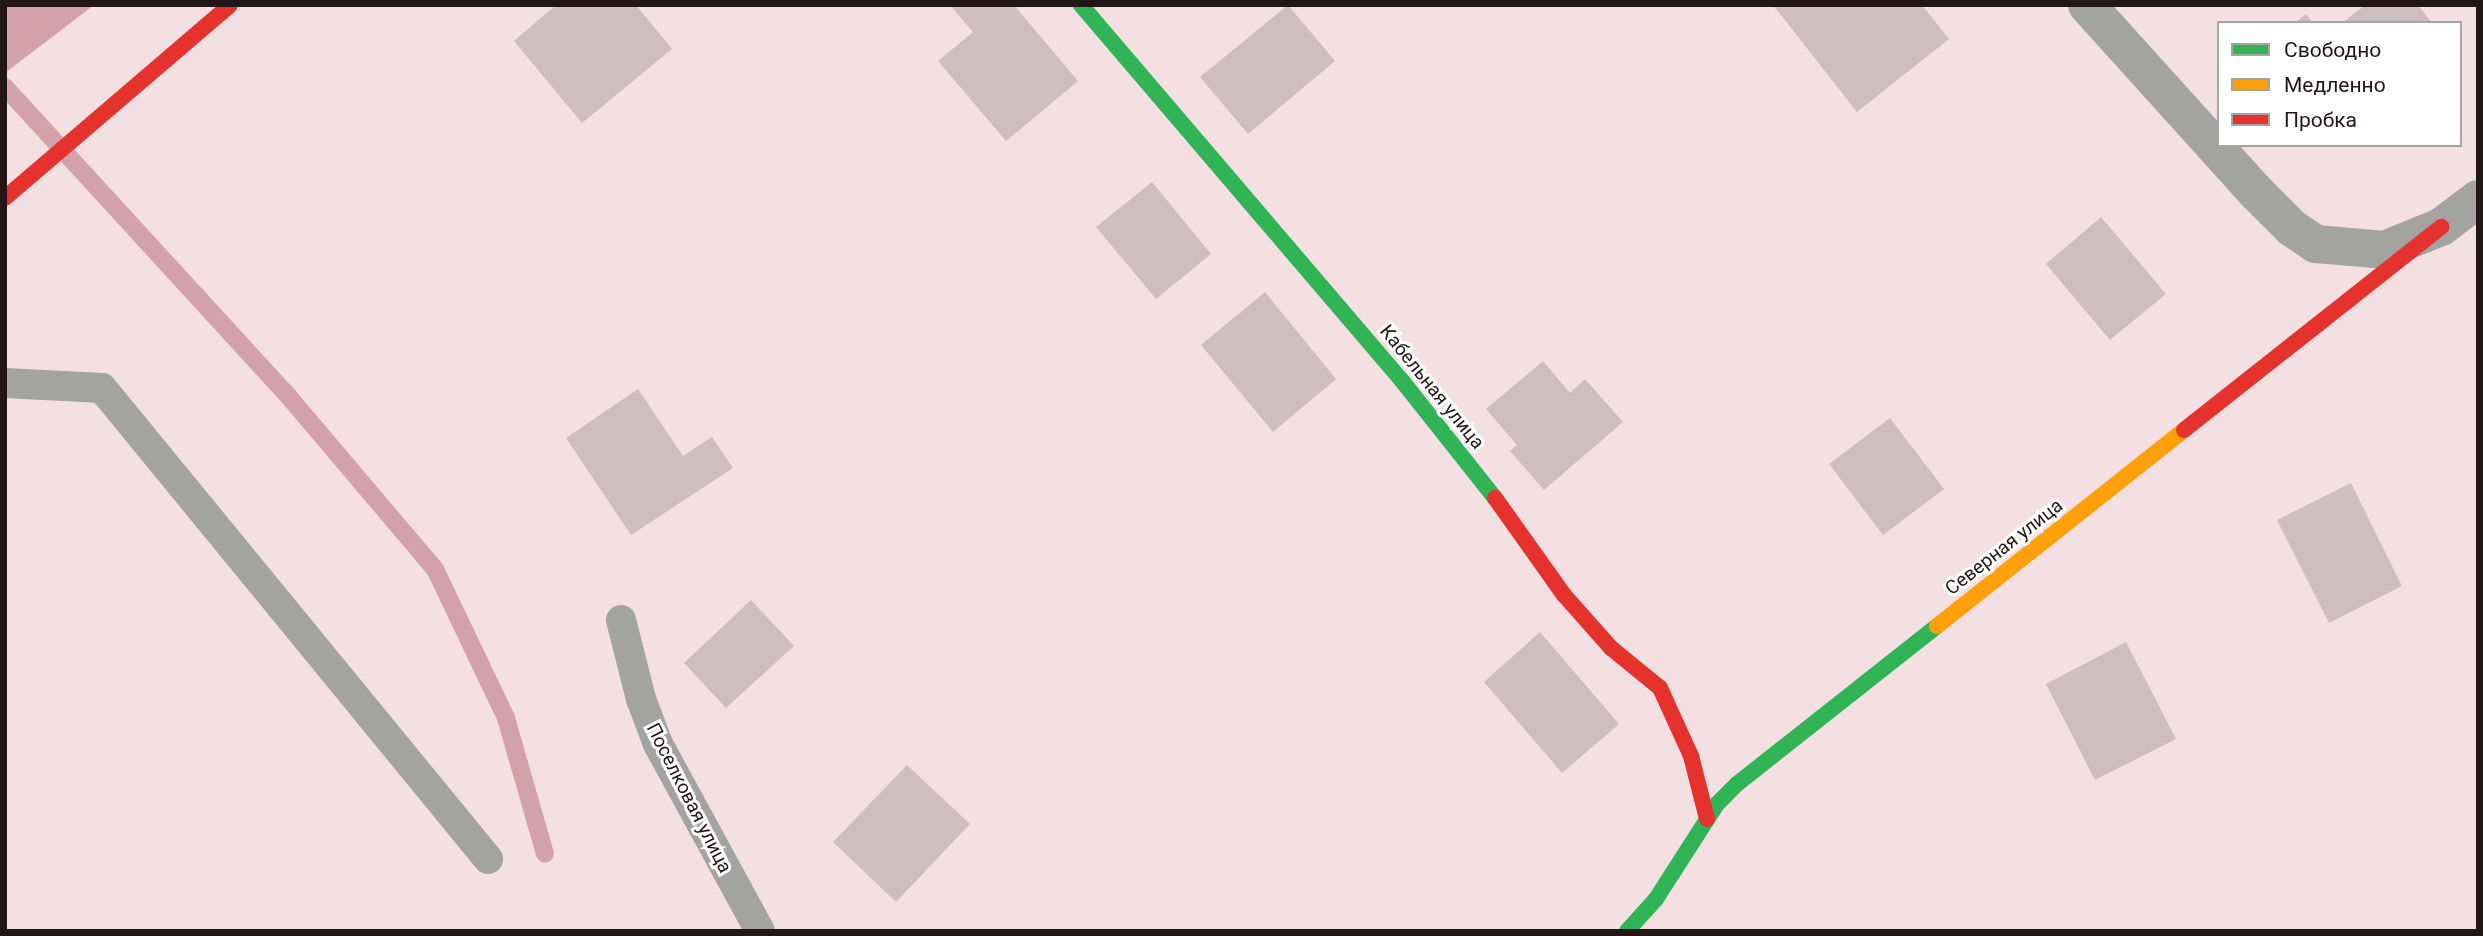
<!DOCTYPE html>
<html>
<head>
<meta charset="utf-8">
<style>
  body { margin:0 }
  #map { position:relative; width:2483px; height:936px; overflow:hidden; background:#f4dfe3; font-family:Roboto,sans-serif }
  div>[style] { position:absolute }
  .water>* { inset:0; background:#d3a1ac }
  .stream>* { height:18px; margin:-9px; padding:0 9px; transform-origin:9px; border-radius:9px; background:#d3a1ac }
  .building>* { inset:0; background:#cebec1 }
  .lane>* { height:30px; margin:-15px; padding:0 15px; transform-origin:15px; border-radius:15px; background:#a3a4a2 }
  .street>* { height:38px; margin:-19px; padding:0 19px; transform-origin:19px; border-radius:19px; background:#a3a4a2 }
  .fast>* { height:16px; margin:-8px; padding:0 8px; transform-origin:8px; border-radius:8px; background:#30b455 }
  .slow>* { height:16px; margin:-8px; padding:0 8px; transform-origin:8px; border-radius:8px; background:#ff9f0a }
  .jam>* { height:16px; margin:-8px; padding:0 8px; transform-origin:8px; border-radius:8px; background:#e5322d }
  span { translate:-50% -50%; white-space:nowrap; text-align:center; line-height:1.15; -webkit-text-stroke:6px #fff; paint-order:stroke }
  .street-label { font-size:19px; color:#231619 }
  .frame { position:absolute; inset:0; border:7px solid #231619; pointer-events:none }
  .legend { position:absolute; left:2217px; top:21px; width:245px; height:126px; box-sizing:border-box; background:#fff; border:2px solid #a7a2a3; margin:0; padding:9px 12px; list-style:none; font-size:21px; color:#231619 }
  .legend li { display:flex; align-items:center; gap:14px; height:35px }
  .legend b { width:35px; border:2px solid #a7a2a3 }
</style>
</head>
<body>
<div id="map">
  <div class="water">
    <div style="clip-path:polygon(5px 5px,94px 5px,5px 73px)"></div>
  </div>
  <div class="stream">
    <div style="left:5px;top:87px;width:420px;rotate:47.5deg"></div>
    <div style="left:289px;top:397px;width:226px;rotate:49.7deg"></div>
    <div style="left:435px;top:569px;width:165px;rotate:64.5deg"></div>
    <div style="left:506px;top:718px;width:141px;rotate:74deg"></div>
  </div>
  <div class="building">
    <div style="clip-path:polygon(556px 5px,636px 5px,672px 49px,582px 123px,514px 41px)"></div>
    <div style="clip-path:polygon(950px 5px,1014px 5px,1078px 81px,1006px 141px,938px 61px,973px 32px)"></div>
    <div style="clip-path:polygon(1288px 5px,1335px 61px,1248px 134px,1200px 77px)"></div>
    <div style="clip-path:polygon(1773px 5px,1922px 5px,1949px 39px,1857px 112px)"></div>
    <div style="clip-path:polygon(2365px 5px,2418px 5px,2432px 23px,2342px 23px)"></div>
    <div style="clip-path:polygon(2306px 14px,2313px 23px,2294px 23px)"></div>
    <div style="clip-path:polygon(1152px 182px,1211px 254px,1156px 299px,1096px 227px)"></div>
    <div style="clip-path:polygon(2101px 217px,2166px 294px,2110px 340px,2046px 264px)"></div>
    <div style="clip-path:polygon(1265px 292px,1336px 379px,1273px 432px,1201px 345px)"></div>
    <div style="clip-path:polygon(1543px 361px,1570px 393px,1585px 379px,1623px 422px,1544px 490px,1510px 451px,1517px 445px,1486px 409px)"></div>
    <div style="clip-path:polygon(638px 389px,683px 456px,712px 437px,733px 468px,631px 535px,566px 438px)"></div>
    <div style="clip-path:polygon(1890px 418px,1944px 489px,1883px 535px,1829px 464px)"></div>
    <div style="clip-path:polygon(2351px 483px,2402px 586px,2329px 623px,2277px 520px)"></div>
    <div style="clip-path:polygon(751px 600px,794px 646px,726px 708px,684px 663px)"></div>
    <div style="clip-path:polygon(1540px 632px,1619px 724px,1562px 773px,1484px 682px)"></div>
    <div style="clip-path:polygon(2126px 642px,2176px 739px,2095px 780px,2046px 684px)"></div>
    <div style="clip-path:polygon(907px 765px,970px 824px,896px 902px,833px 842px)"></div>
  </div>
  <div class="lane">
    <div style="left:5px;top:383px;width:97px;rotate:3deg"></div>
    <div style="left:102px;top:388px;width:609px;rotate:50.66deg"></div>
    <div style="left:621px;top:620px;width:81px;rotate:75.8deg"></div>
    <div style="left:641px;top:699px;width:48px;rotate:69.3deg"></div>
    <div style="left:658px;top:744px;width:213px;rotate:61.4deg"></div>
  </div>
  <div class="street">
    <div style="left:2087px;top:5px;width:252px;rotate:47.9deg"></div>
    <div style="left:2256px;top:192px;width:51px;rotate:45deg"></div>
    <div style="left:2292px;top:228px;width:29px;rotate:34deg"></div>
    <div style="left:2316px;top:244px;width:68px;rotate:5deg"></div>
    <div style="left:2384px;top:250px;width:61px;rotate:-22deg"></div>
    <div style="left:2441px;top:227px;width:46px;rotate:-37.1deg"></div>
  </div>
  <div class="fast">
    <div style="left:1081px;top:5px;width:496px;rotate:49.5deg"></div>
    <div style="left:1403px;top:382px;width:148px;rotate:51.6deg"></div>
    <div style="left:1627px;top:931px;width:43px;rotate:-47.8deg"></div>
    <div style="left:1656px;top:899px;width:113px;rotate:-57.3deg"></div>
    <div style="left:1717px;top:804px;width:28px;rotate:-45deg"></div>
    <div style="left:1737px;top:784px;width:255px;rotate:-38.3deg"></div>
  </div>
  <div class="slow">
    <div style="left:1937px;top:626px;width:315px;rotate:-38.4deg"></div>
  </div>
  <div class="jam">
    <div style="left:5px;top:198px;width:296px;rotate:-40.6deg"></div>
    <div style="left:2184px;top:430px;width:328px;rotate:-38.3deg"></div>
    <div style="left:1495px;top:498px;width:119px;rotate:54.6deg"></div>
    <div style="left:1564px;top:595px;width:71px;rotate:48.4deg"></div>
    <div style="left:1611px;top:648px;width:63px;rotate:39.2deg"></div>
    <div style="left:1660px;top:688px;width:75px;rotate:65.5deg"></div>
    <div style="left:1691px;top:756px;width:65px;rotate:75.7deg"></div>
  </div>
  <div class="street-label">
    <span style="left:1432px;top:387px;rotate:51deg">Кабельная улица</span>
    <span style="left:2004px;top:547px;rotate:-38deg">Северная улица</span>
    <span style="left:689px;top:798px;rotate:63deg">Поселковая улица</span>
  </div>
  <div class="frame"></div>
  <ul class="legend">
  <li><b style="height:9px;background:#30b455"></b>Свободно</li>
  <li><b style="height:9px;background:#ff9f0a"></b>Медленно</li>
  <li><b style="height:9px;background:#e5322d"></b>Пробка</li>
  </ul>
</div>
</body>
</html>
